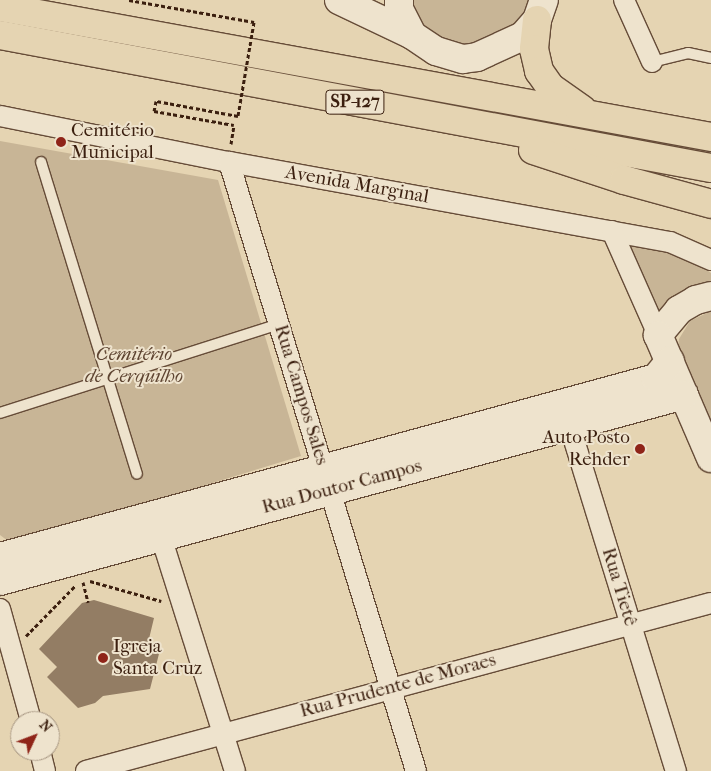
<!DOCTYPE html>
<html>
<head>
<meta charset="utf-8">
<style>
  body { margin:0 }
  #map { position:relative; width:711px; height:771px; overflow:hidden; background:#e5d4b2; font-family:"IM FELL French Canon",serif }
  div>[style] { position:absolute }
  .green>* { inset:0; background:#c8b596 }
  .building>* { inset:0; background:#937d64 }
  .path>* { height:3px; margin-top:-1.5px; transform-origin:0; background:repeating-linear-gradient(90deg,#3b1f0f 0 4px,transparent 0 6.5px) }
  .roads { filter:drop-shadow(1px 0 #664c38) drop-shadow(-1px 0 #664c38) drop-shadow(0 1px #664c38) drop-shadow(0 -1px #664c38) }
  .lane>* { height:10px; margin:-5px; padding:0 5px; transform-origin:5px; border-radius:5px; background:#eee3cd }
  .street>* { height:20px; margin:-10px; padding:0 10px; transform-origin:10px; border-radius:10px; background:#eee3cd }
  .secondary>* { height:28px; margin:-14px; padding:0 14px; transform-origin:14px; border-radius:14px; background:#eee3cd }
  .highway>* { height:28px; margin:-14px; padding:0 14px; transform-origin:14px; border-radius:14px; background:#e5d4b2 }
  .path-bridge>* { height:3px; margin-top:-1.5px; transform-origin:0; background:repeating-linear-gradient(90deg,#3b1f0f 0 4px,transparent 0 6.5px) }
  .dots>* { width:14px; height:14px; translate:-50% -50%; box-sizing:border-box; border:2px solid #eee3cd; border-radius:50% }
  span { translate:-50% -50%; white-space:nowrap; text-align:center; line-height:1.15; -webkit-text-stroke:4px #eee3cd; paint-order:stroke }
  .shield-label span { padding:1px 4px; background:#eee3cd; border:1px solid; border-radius:4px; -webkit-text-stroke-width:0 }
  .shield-label { font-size:18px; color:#3b1f0f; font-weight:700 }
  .poi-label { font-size:19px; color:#3b1f0f }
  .left { translate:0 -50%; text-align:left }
  .right { translate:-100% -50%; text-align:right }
  .street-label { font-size:19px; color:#3b1f0f }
  .park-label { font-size:19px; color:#5e4431; font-style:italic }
  .north { position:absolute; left:10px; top:711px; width:50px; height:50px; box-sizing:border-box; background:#eee3cd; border:1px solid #a69581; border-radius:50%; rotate:47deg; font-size:14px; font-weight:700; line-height:20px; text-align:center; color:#3b1f0f }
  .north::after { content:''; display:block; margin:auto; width:18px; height:22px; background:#8f2418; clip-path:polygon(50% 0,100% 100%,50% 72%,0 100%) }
</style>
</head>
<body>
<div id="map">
  <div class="green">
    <div style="clip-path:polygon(406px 0,535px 0,525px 16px,509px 29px,458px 49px,420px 32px)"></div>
    <div style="clip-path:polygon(0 141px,218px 180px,301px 456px,12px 544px,0 535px)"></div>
    <div style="clip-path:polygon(633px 242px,652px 245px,700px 265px,711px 273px,711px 291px,659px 319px,629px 245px)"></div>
    <div style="clip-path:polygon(711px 311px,711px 431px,677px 356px,679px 339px,690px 321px)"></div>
  </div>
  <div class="building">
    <div style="clip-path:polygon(94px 600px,154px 618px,148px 643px,161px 646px,150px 689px,103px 696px,95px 703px,78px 708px,47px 677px,57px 667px,39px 649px,82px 603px)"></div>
  </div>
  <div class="path">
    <div style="left:231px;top:144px;width:19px;rotate:-81deg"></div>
    <div style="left:90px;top:581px;width:74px;rotate:15.7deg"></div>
    <div style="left:83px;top:582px;width:21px;rotate:76deg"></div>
    <div style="left:26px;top:636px;width:71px;rotate:-45.6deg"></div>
  </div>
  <div class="roads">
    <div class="lane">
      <div style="left:652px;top:62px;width:37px;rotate:-14deg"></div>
      <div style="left:688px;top:53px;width:24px;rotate:12deg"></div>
      <div style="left:41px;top:162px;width:326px;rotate:72.9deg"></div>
      <div style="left:0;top:413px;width:293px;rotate:-17.7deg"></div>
    </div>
    <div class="street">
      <div style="left:624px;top:0;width:68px;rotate:65.7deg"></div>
      <div style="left:0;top:116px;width:234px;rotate:11.4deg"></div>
      <div style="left:229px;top:162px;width:448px;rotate:10.3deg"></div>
      <div style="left:670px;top:242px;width:45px;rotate:23.7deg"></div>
      <div style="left:229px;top:162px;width:637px;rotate:72.93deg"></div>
      <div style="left:612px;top:231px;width:114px;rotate:66.1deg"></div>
      <div style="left:566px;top:414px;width:374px;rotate:72.9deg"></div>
      <div style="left:157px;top:524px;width:259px;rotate:72.5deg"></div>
      <div style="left:0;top:609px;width:116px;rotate:74.5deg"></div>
      <div style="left:40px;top:751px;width:21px;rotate:76deg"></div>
      <div style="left:86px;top:771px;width:647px;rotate:-15.05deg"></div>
    </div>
    <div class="secondary">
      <div style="left:339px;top:0;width:81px;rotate:25.6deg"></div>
      <div style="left:399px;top:0;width:9px;rotate:90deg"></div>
      <div style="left:399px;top:9px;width:29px;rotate:63deg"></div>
      <div style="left:412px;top:35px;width:29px;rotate:34deg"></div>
      <div style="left:436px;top:51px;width:28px;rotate:17deg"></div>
      <div style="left:463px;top:59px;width:14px;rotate:-8deg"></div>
      <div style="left:477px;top:57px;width:51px;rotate:-24.5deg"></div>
      <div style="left:523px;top:36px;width:21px;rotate:-49deg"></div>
      <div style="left:537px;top:20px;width:21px;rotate:-71deg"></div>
      <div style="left:711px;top:296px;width:16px;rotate:165deg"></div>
      <div style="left:696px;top:300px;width:20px;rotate:150deg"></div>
      <div style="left:679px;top:310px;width:33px;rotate:130deg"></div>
      <div style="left:658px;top:335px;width:134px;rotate:66.7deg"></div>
      <div style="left:0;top:557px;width:680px;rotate:-15.26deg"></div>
      <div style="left:656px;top:378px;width:22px;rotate:-51deg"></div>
      <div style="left:0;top:581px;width:709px;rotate:-15.21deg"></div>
    </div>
    <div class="highway">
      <div style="left:0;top:7px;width:723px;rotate:10.36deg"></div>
      <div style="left:537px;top:20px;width:29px;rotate:96deg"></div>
      <div style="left:534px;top:49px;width:23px;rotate:77deg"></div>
      <div style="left:539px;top:71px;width:19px;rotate:55deg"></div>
      <div style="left:550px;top:87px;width:39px;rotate:35deg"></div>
      <div style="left:0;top:35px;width:723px;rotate:10.6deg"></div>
      <div style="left:533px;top:150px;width:96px;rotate:18.2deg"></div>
      <div style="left:624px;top:180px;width:90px;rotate:15.4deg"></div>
    </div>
  </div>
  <div class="path-bridge">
    <div style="left:129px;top:0;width:127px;rotate:10deg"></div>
    <div style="left:254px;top:22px;width:95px;rotate:99.7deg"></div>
    <div style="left:238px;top:116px;width:83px;rotate:-169.6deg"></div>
    <div style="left:156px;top:101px;width:10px;rotate:101deg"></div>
    <div style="left:154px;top:111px;width:81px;rotate:9.9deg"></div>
  </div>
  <div class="dots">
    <div style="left:61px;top:142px;background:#8f2418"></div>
    <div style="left:640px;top:449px;background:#8f2418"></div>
    <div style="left:103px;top:658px;background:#8f2418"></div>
  </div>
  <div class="shield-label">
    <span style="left:355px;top:102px">SP-127</span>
  </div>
  <div class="poi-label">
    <span class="left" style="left:71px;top:142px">Cemitério<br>Municipal</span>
    <span class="right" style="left:630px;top:449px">Auto Posto<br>Rehder</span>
    <span class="left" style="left:113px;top:658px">Igreja<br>Santa Cruz</span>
  </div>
  <div class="street-label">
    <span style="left:357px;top:185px;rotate:10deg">Avenida Marginal</span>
    <span style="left:301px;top:395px;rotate:73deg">Rua Campos Sales</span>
    <span style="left:342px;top:487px;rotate:-15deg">Rua Doutor Campos</span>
    <span style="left:619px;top:587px;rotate:73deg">Rua Tietê</span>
    <span style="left:398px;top:686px;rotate:-15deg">Rua Prudente de Moraes</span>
  </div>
  <div class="park-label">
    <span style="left:134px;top:366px">Cemitério<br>de Cerquilho</span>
  </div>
  <div class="north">N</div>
</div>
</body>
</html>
